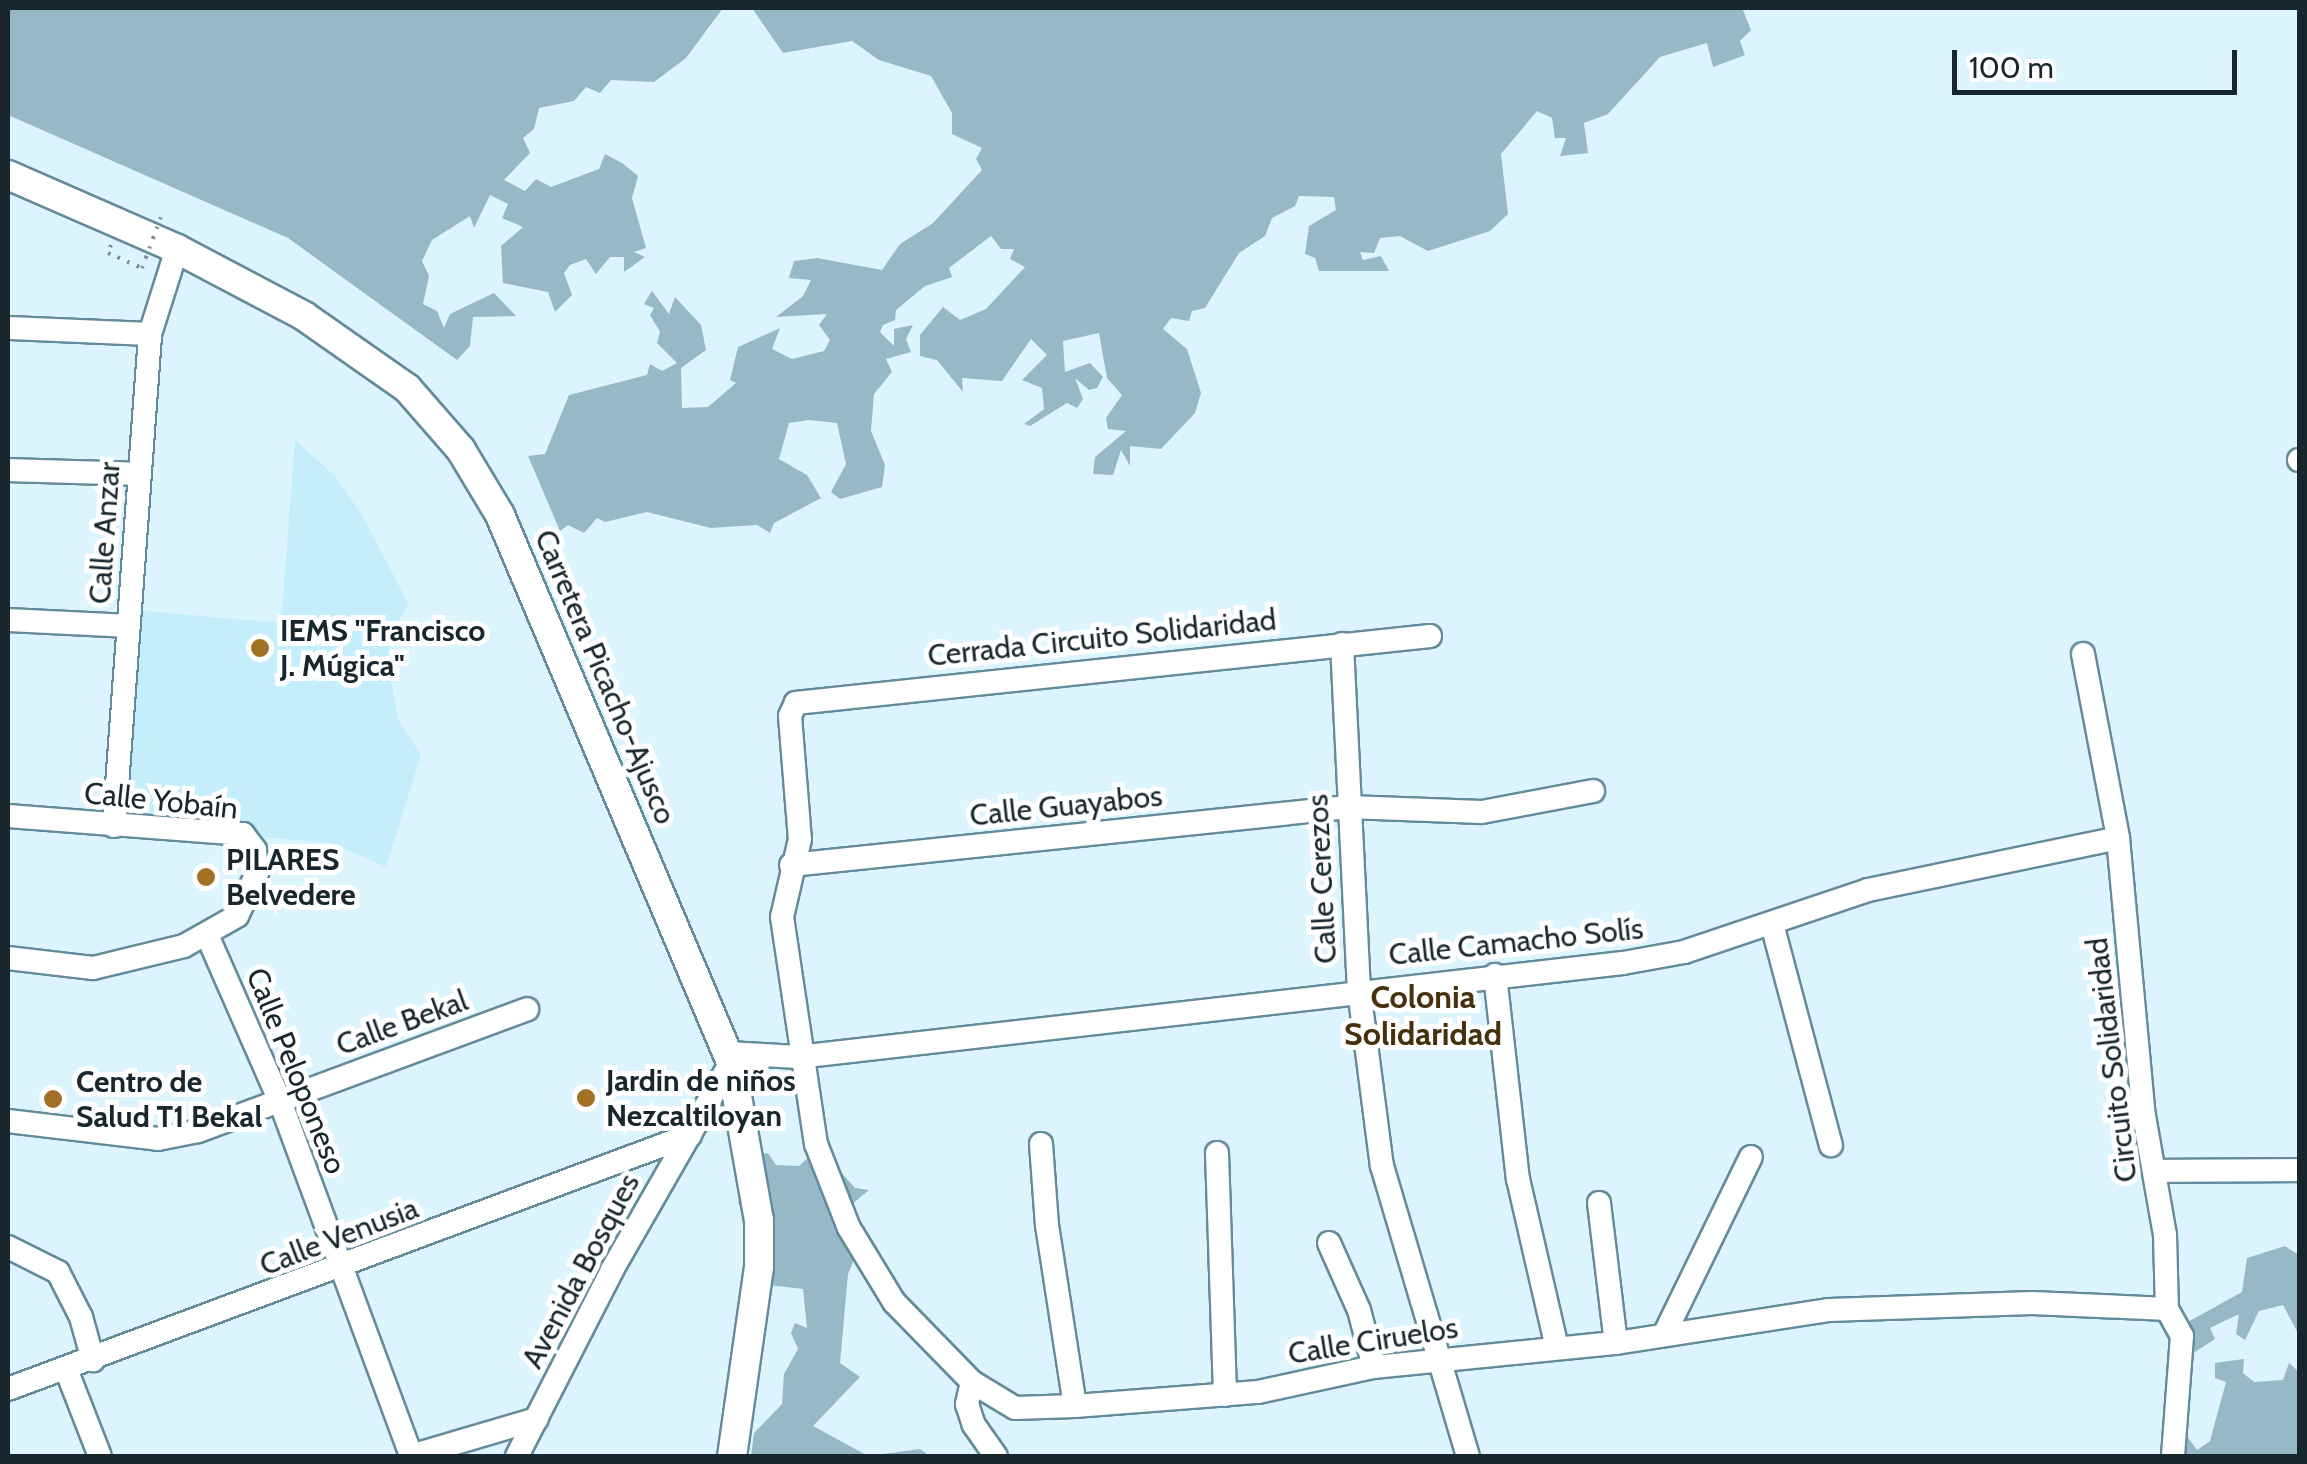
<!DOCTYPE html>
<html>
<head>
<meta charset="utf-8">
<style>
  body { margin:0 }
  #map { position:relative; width:2307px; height:1464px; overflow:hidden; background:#dbf4fe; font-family:Cabin,sans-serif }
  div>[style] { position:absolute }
  .built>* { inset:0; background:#c5eefd }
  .forest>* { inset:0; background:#97b9c7 }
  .path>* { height:4px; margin-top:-2px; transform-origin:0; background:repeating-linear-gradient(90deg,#798d95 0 2.5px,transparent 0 10.5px) }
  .roads { filter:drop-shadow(2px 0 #648b99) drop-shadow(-2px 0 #648b99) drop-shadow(0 2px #648b99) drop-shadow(0 -2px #648b99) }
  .minor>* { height:22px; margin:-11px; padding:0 11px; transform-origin:11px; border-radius:11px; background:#fff }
  .major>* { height:28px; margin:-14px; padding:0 14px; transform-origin:14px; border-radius:14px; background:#fff }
  .path-bridge>* { height:4px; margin-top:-2px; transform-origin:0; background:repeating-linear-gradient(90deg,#798d95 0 2.5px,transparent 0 10.5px) }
  .dots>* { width:28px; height:28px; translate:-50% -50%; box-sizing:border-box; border:5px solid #fff; border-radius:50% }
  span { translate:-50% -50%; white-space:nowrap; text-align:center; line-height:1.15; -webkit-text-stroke:10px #fff; paint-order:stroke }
  .street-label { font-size:30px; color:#17272d }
  .poi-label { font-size:30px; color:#17272d; font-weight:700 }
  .left { translate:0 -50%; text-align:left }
  .neighbourhood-label { font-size:32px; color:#48300c; font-weight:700 }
  .frame { position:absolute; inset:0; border:10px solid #17272d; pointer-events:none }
  .scale { position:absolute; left:1952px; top:50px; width:285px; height:45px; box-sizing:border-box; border:5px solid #17272d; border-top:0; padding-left:12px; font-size:30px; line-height:35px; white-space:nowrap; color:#17272d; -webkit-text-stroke:8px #fff; paint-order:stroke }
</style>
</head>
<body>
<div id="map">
  <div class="built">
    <div style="clip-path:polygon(295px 440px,334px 475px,362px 515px,408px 603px,392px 634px,387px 662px,399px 721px,421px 755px,386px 867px,331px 843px,117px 824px,134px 610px,281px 623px)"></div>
  </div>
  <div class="forest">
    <div style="clip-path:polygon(8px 8px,723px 8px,686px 58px,654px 82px,611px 80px,600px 93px,586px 87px,574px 101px,539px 108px,534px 129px,523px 138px,530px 153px,504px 180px,525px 191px,536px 179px,551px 187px,599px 169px,605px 154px,622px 163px,638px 176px,632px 198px,646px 248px,634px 252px,645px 257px,624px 272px,624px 257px,610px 257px,596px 274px,586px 259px,570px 265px,564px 273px,572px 295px,555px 312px,548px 292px,503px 283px,501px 246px,523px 227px,502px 218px,508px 204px,490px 195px,474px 228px,470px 216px,432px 240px,422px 261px,429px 276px,423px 304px,437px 311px,444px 328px,450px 314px,494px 293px,516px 316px,473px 317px,470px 346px,457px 360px,288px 238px,8px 115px)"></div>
    <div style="clip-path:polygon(752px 8px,1742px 8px,1751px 30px,1740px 41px,1745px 55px,1713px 67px,1707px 43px,1660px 57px,1608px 114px,1584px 123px,1588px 153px,1560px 156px,1566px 138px,1555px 138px,1552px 118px,1537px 111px,1501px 154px,1508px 214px,1490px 231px,1428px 251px,1400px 236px,1380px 238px,1374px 253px,1360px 252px,1363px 260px,1381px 256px,1389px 271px,1319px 271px,1315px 258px,1305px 254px,1309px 226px,1336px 210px,1334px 197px,1299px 196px,1295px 206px,1272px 218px,1265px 236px,1239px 253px,1205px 308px,1192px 311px,1189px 321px,1171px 318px,1163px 329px,1187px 349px,1201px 393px,1195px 413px,1161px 449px,1130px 446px,1130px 466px,1121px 450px,1113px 475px,1093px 474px,1095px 457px,1126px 431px,1108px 429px,1106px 418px,1122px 395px,1107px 378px,1099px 333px,1063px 341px,1065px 372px,1090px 363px,1103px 377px,1097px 388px,1089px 390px,1075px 378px,1083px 399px,1077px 408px,1067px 403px,1030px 426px,1024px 424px,1044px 409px,1042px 388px,1022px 380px,1047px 355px,1031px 339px,1002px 381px,962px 378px,963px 392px,937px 360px,920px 356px,920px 335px,943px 307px,960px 320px,986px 309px,1025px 267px,1010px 259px,1014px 249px,1001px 249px,991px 236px,949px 268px,952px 277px,925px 286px,896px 310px,895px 320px,883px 325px,880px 332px,894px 346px,894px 329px,913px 325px,906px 339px,911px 352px,886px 359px,892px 372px,874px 394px,871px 431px,885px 465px,882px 487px,840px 499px,831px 492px,846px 464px,837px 423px,809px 420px,789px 423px,779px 459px,807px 475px,821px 498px,774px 523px,770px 533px,757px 525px,711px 528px,647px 512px,605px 522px,597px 518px,584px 533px,568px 525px,560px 531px,528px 456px,545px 454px,569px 395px,647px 375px,650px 364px,662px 371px,677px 363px,657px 343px,660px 332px,650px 315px,654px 308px,644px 304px,652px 291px,669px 314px,675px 297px,701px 325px,706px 350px,681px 368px,682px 408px,708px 407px,736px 383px,730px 380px,738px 347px,780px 328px,772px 349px,792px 359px,824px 351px,830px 340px,819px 325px,827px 314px,776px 317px,803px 296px,811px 280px,789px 278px,794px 261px,817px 258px,882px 270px,900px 244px,933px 223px,982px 170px,976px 159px,982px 148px,952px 134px,952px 113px,931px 76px,879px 60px,852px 41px,783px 53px)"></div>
    <div style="clip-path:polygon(768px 1153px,776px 1165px,799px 1166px,810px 1156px,818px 1177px,838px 1183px,839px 1170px,855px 1188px,869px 1190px,851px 1205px,858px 1251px,848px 1274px,840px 1363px,860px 1377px,813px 1426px,868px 1456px,920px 1449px,930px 1456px,751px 1456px,754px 1433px,782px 1404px,784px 1374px,798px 1349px,791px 1333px,795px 1323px,807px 1328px,803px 1289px,769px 1285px,738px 1202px,747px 1191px,751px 1156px)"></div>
    <div style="clip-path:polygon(2285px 1246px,2299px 1255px,2299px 1335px,2283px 1305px,2259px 1311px,2245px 1340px,2236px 1334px,2239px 1314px,2210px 1328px,2215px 1339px,2195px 1352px,2186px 1346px,2175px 1329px,2242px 1292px,2247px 1258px)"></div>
    <div style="clip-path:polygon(2244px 1359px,2243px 1373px,2254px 1382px,2283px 1380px,2289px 1363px,2299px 1372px,2299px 1456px,2164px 1456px,2186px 1435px,2197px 1450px,2210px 1441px,2226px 1382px,2215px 1378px,2215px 1363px)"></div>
  </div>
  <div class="path">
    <div style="left:111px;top:245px;width:9px;rotate:111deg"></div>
    <div style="left:108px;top:253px;width:37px;rotate:24deg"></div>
  </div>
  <div class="roads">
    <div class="minor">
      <div style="left:8px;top:328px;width:142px;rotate:2.4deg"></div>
      <div style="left:2299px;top:460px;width:1px"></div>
      <div style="left:8px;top:470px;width:131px;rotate:1.7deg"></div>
      <div style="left:8px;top:620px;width:121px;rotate:2.8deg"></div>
      <div style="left:1430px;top:636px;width:638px;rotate:173.97deg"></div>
      <div style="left:796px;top:703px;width:14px;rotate:115deg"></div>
      <div style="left:790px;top:716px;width:123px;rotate:85.4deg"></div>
      <div style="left:800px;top:839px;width:80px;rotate:103deg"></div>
      <div style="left:782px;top:917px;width:230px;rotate:81.5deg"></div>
      <div style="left:816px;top:1144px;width:90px;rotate:68.6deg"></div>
      <div style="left:849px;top:1228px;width:87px;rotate:58.7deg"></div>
      <div style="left:894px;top:1302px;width:112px;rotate:45.7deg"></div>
      <div style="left:972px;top:1382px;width:50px;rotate:31.2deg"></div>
      <div style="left:1015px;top:1408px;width:60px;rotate:-1.9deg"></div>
      <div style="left:1075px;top:1406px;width:184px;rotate:-4.4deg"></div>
      <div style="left:1258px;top:1392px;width:119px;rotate:-12.2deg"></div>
      <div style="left:1374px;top:1367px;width:243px;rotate:-5.7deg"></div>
      <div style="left:1616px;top:1343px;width:216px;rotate:-8.8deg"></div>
      <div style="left:1829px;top:1310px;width:203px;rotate:-2deg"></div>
      <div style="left:2032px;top:1303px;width:135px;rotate:2.5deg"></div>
      <div style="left:1342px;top:644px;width:346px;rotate:87.2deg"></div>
      <div style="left:1359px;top:990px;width:177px;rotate:82.6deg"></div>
      <div style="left:1382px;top:1166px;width:302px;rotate:73.5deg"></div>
      <div style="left:2083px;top:654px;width:187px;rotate:79.2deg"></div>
      <div style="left:2118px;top:838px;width:279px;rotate:84.7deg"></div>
      <div style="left:2144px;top:1116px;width:121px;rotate:80deg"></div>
      <div style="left:2165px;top:1235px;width:74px;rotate:88.5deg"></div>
      <div style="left:2167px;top:1309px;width:31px;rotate:61deg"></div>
      <div style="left:2182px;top:1336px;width:120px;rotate:94.3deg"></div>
      <div style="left:8px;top:816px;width:236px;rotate:4.4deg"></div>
      <div style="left:243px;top:834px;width:20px;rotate:53deg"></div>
      <div style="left:255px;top:850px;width:23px;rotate:85deg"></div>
      <div style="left:257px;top:873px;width:47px;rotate:114.9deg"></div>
      <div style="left:237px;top:916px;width:61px;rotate:150.5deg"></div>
      <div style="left:184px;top:946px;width:94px;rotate:166.4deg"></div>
      <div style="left:93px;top:968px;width:86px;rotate:-173.3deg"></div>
      <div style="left:114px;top:826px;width:493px;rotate:-85.8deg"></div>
      <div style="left:150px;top:334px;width:89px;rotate:-72.4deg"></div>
      <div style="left:791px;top:865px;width:560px;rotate:-5.94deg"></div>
      <div style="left:1348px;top:807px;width:134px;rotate:2.1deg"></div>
      <div style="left:1482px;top:812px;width:113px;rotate:-10.7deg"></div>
      <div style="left:1772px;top:924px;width:229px;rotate:75.1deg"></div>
      <div style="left:207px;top:935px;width:181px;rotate:66.3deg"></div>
      <div style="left:280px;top:1101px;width:378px;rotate:69.7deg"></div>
      <div style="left:1495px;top:975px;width:205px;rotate:83.6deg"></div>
      <div style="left:1518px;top:1179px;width:173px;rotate:77deg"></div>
      <div style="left:728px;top:1053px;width:70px;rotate:3.3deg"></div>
      <div style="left:798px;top:1057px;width:830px;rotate:-6.5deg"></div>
      <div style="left:1623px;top:963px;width:62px;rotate:-10.2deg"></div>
      <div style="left:1684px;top:952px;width:194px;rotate:-18.6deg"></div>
      <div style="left:1868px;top:890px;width:255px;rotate:-11.7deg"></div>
      <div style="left:8px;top:1121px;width:151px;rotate:6.8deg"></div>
      <div style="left:158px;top:1139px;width:41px;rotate:-11.3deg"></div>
      <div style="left:198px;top:1131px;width:351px;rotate:-20.3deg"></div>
      <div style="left:1041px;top:1144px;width:81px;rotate:85.8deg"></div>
      <div style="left:1047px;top:1225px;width:183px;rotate:81.2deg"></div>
      <div style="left:1217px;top:1153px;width:242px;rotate:88.1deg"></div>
      <div style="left:2154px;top:1171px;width:146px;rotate:-0.4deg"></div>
      <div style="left:1599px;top:1203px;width:141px;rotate:83.1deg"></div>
      <div style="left:1329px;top:1243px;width:73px;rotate:65.9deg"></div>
      <div style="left:1359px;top:1310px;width:59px;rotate:75.3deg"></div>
      <div style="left:8px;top:1247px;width:56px;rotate:26.6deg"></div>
      <div style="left:58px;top:1272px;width:51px;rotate:62.9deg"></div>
      <div style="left:81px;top:1317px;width:45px;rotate:74.4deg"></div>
      <div style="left:1664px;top:1335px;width:198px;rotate:-64deg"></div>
      <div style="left:66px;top:1369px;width:93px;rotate:68.7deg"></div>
      <div style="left:972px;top:1382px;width:23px;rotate:103deg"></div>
      <div style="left:967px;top:1404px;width:22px;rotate:72deg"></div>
      <div style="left:974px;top:1425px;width:38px;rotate:55deg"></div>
      <div style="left:8px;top:1389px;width:728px;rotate:-20.43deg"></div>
      <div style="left:411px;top:1456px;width:131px;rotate:-16.4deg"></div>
      <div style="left:517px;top:1456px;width:209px;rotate:-62.9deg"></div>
      <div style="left:612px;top:1270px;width:240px;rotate:-60.2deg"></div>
    </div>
    <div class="major">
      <div style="left:8px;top:175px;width:184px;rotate:23.6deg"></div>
      <div style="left:177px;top:249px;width:144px;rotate:27.8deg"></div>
      <div style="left:304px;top:316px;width:126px;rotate:35deg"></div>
      <div style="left:407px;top:388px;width:82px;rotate:48.9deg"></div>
      <div style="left:461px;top:450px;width:76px;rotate:59deg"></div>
      <div style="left:500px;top:515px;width:594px;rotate:67.11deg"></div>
      <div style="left:731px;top:1062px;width:160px;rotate:80deg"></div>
      <div style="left:759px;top:1220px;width:47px;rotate:90deg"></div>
      <div style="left:759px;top:1267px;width:191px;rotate:98.1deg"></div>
    </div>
  </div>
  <div class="path-bridge">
    <div style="left:142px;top:268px;width:54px;rotate:-69.6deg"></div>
  </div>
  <div class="dots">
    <div style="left:260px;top:648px;background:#a27126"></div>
    <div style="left:206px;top:877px;background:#a27126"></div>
    <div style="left:586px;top:1098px;background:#a27126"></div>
    <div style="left:53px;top:1099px;background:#a27126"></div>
  </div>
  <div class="street-label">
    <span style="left:105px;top:533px;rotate:-86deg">Calle Anzar</span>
    <span style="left:1102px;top:638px;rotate:-6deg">Cerrada Circuito Solidaridad</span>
    <span style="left:605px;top:677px;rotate:67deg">Carretera Picacho-Ajusco</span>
    <span style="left:161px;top:801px;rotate:6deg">Calle Yobaín</span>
    <span style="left:1066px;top:806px;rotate:-6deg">Calle Guayabos</span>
    <span style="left:1322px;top:879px;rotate:-93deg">Calle Cerezos</span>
    <span style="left:1516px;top:942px;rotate:-6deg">Calle Camacho Solís</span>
    <span style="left:402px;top:1023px;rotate:-20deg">Calle Bekal</span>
    <span style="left:2112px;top:1060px;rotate:-97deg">Circuito Solidaridad</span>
    <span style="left:296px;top:1071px;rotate:68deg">Calle Peloponeso</span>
    <span style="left:339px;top:1237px;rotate:-21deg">Calle Venusia</span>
    <span style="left:581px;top:1271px;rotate:-62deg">Avenida Bosques</span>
    <span style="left:1373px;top:1341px;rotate:-9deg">Calle Ciruelos</span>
  </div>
  <div class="poi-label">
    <span class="left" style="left:280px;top:648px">IEMS "Francisco<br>J. Múgica"</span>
    <span class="left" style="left:226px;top:877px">PILARES<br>Belvedere</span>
    <span class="left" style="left:606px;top:1098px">Jardin de niños<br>Nezcaltiloyan</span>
    <span class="left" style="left:76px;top:1099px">Centro de<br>Salud T1 Bekal</span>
  </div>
  <div class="neighbourhood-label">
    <span style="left:1423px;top:1016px">Colonia<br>Solidaridad</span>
  </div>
  <div class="frame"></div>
  <div class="scale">100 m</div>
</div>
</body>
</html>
